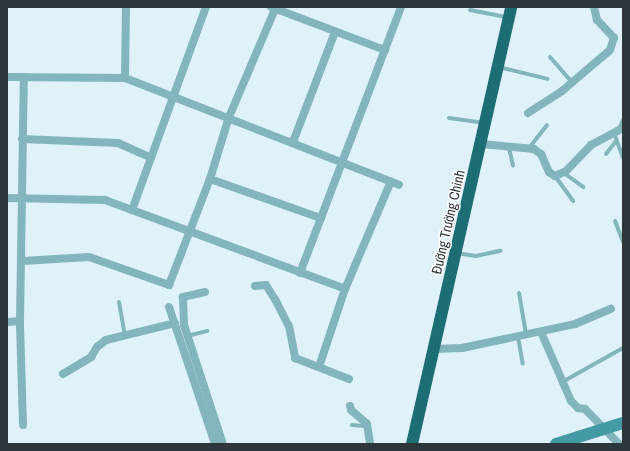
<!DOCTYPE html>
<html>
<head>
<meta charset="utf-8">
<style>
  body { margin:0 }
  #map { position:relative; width:630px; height:451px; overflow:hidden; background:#dff2fc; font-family:"Archivo Narrow",sans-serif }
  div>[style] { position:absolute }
  .lane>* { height:4px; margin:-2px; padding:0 2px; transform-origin:2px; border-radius:2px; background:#82b6bc }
  .street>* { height:8px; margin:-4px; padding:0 4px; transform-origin:4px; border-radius:4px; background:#82b6bc }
  .highway>* { height:12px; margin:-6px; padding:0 6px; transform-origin:6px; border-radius:6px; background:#1d6d74 }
  .secondary-bridge>* { height:12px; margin:-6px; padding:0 6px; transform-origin:6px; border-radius:6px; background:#439aa3 }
  span { translate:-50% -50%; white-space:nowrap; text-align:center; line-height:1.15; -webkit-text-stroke:3px #fff; paint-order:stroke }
  .street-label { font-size:14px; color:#2d363b }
  .frame { position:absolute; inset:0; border:8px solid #2d363b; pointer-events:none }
</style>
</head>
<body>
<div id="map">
  <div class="lane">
    <div style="left:470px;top:10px;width:38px;rotate:11deg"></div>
    <div style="left:550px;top:57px;width:33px;rotate:49deg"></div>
    <div style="left:499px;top:67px;width:50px;rotate:13.8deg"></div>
    <div style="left:449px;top:118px;width:35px;rotate:8deg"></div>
    <div style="left:619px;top:129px;width:10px;rotate:-66deg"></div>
    <div style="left:614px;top:133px;width:27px;rotate:70deg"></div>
    <div style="left:509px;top:148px;width:18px;rotate:77deg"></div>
    <div style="left:529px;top:148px;width:29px;rotate:-52deg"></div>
    <div style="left:606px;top:154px;width:16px;rotate:-52deg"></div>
    <div style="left:564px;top:173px;width:24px;rotate:36deg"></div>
    <div style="left:555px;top:176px;width:31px;rotate:54deg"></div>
    <div style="left:615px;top:221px;width:22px;rotate:69deg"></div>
    <div style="left:457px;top:253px;width:19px;rotate:9deg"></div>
    <div style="left:476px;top:256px;width:25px;rotate:-12deg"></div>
    <div style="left:519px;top:293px;width:42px;rotate:80.3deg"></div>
    <div style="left:119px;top:302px;width:34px;rotate:80deg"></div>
    <div style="left:187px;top:336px;width:21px;rotate:-14deg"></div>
    <div style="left:518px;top:337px;width:27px;rotate:80deg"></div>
    <div style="left:564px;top:381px;width:68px;rotate:-29.2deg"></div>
    <div style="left:352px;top:425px;width:13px;rotate:4deg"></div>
    <div style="left:365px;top:426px;width:4px;rotate:56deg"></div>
  </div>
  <div class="street">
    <div style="left:271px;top:7px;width:122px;rotate:20.7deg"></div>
    <div style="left:7px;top:77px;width:118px;rotate:0.5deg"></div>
    <div style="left:125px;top:78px;width:294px;rotate:21.3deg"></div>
    <div style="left:125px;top:78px;width:71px;rotate:-89.2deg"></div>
    <div style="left:528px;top:113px;width:40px;rotate:-32.9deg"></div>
    <div style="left:562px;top:91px;width:63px;rotate:-40.5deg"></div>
    <div style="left:610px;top:50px;width:13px;rotate:-72deg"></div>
    <div style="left:614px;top:38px;width:25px;rotate:-133deg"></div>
    <div style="left:597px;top:20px;width:13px;rotate:-103deg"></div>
    <div style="left:22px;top:139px;width:96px;rotate:2.4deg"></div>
    <div style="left:118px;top:143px;width:36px;rotate:24deg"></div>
    <div style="left:293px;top:142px;width:118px;rotate:-69.1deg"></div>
    <div style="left:482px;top:144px;width:52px;rotate:5.5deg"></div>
    <div style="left:534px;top:149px;width:9px;rotate:36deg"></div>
    <div style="left:541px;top:154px;width:20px;rotate:66deg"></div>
    <div style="left:549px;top:172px;width:7px;rotate:34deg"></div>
    <div style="left:555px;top:176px;width:12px;rotate:-24deg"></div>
    <div style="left:566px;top:171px;width:36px;rotate:-46deg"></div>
    <div style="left:591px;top:145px;width:36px;rotate:-28deg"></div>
    <div style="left:210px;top:179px;width:118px;rotate:19.4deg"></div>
    <div style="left:7px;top:198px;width:98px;rotate:1.2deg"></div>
    <div style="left:105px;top:200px;width:256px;rotate:20.3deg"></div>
    <div style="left:132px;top:210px;width:216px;rotate:-70deg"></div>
    <div style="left:23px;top:261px;width:66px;rotate:-3.5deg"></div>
    <div style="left:89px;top:257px;width:85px;rotate:19.3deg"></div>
    <div style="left:169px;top:285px;width:114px;rotate:-68.9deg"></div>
    <div style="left:210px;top:179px;width:65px;rotate:-73deg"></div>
    <div style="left:229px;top:117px;width:120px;rotate:-66.9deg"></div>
    <div style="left:300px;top:273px;width:285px;rotate:-69.2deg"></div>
    <div style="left:255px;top:286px;width:11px;rotate:-5deg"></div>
    <div style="left:266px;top:285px;width:19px;rotate:58deg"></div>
    <div style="left:276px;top:301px;width:28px;rotate:63deg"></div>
    <div style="left:289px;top:326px;width:33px;rotate:79deg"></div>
    <div style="left:295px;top:358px;width:58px;rotate:21.3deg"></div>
    <div style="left:205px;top:292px;width:23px;rotate:167deg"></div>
    <div style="left:183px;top:297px;width:28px;rotate:88deg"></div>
    <div style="left:184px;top:325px;width:125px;rotate:71.9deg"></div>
    <div style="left:169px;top:307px;width:145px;rotate:71.4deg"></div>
    <div style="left:7px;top:322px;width:13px;rotate:-4deg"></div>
    <div style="left:541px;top:332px;width:75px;rotate:66.5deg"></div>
    <div style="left:571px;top:401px;width:10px;rotate:45deg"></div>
    <div style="left:578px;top:408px;width:7px;rotate:8deg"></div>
    <div style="left:585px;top:409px;width:49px;rotate:45.8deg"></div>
    <div style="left:434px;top:349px;width:28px;rotate:-2deg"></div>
    <div style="left:462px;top:348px;width:116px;rotate:-12deg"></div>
    <div style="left:575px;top:324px;width:39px;rotate:-23deg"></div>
    <div style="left:319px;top:367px;width:82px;rotate:-71.6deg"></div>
    <div style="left:345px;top:289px;width:117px;rotate:-66.9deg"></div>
    <div style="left:63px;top:374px;width:33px;rotate:-31deg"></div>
    <div style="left:91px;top:357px;width:12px;rotate:-59deg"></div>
    <div style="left:97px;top:347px;width:11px;rotate:-38deg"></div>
    <div style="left:106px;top:340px;width:71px;rotate:-13.8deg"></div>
    <div style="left:350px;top:406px;width:4px;rotate:76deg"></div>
    <div style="left:351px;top:410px;width:21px;rotate:41deg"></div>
    <div style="left:367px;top:424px;width:20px;rotate:81deg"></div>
    <div style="left:23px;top:425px;width:104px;rotate:-91.7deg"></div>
    <div style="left:20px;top:321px;width:244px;rotate:-89.1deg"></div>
  </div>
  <div class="highway">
    <div style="left:412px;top:444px;width:448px;rotate:-77.2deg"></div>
  </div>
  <div class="secondary-bridge">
    <div style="left:556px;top:444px;width:70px;rotate:-17.4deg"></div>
  </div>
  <div class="street-label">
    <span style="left:448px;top:222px;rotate:-77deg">Đường Trường Chinh</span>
  </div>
  <div class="frame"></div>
</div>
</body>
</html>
